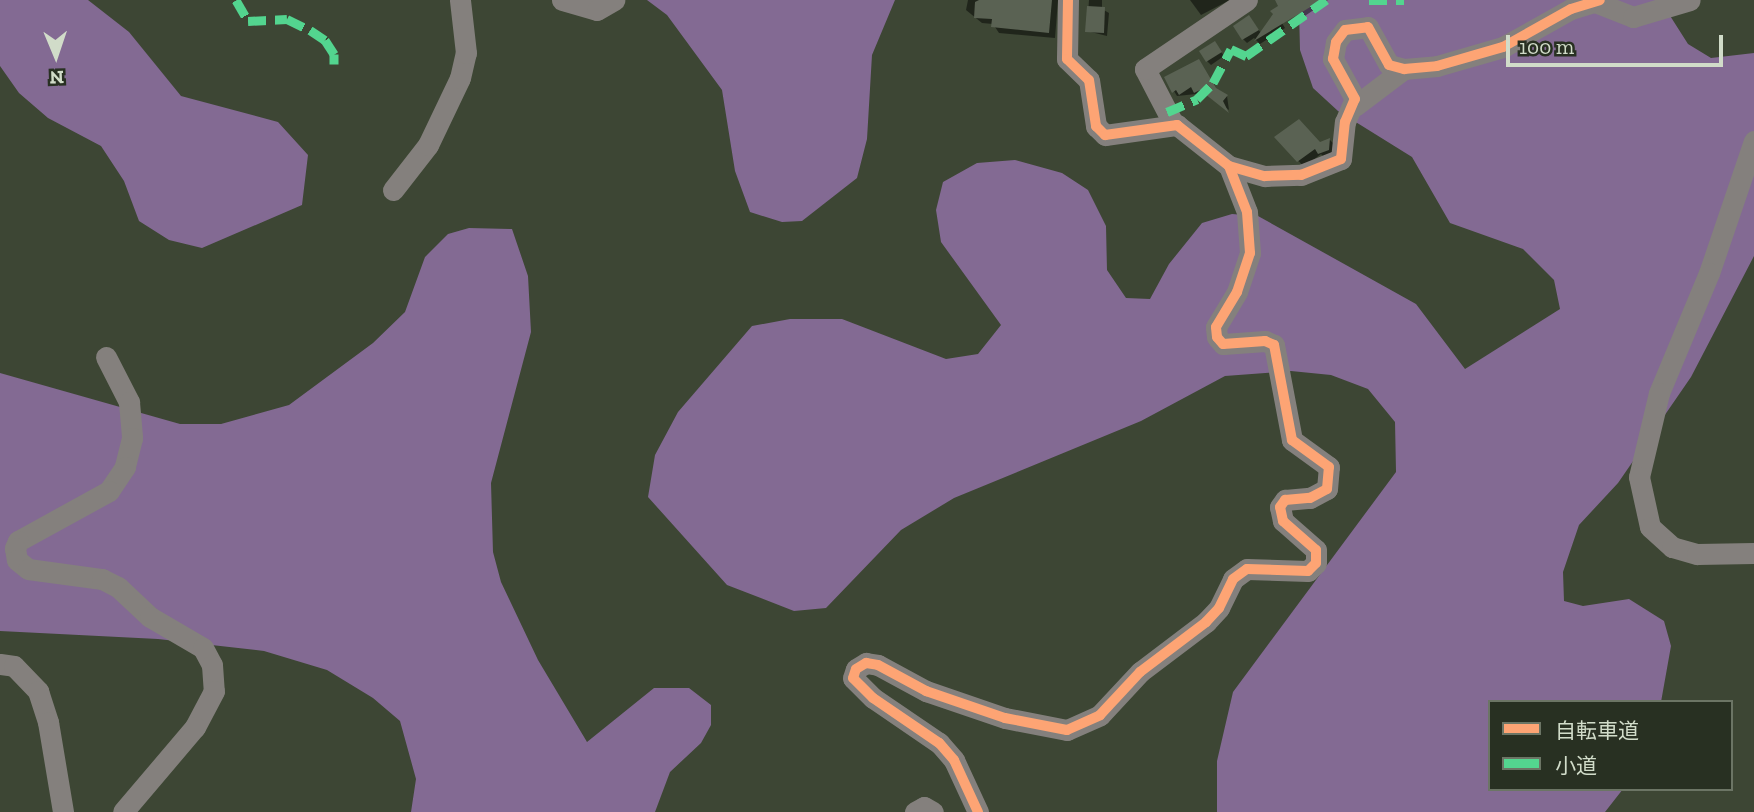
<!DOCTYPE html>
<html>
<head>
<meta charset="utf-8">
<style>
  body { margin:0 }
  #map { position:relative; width:1754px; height:812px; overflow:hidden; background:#3d4634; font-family:"Zilla Slab","Noto Sans JP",serif }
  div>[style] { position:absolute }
  .forest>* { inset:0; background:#836a93 }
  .shadow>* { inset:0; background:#0007 }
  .building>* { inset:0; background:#5a6253 }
  .minor>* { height:21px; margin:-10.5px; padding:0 10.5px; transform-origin:10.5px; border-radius:10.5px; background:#84807d }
  .quiet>* { height:9px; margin-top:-4.5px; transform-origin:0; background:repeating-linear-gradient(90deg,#53d58f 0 18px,transparent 0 27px) }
  .cycleway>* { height:10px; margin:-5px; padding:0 5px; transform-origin:5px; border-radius:5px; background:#fda474 }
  span { translate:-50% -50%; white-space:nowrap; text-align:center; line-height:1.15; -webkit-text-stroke:7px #283022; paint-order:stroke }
  .legend { position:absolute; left:1488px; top:700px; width:245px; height:91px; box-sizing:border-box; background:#283022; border:2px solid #6c7565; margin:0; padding:9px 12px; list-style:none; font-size:21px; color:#d1dcc9 }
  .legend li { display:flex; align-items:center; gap:14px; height:35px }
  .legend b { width:35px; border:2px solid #6c7565 }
  .north { position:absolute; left:21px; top:21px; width:70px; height:70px; -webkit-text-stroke:5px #283022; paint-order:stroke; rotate:178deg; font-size:19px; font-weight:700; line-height:28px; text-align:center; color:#d1dcc9 }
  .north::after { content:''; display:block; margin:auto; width:24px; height:32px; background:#d1dcc9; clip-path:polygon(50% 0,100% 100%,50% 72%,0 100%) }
  .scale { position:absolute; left:1506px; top:35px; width:217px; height:32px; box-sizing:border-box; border:4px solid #d1dcc9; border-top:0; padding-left:9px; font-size:21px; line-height:24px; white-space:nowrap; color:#d1dcc9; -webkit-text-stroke:5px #283022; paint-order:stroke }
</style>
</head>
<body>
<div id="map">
  <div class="forest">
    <div style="clip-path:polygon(0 0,88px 0,129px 32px,181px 96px,278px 122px,308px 155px,302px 205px,202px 248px,169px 240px,139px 221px,124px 181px,101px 146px,48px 118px,19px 93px,0 66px)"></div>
    <div style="clip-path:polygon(647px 0,895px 0,872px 55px,867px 139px,857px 178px,802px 221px,782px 222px,750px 212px,735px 171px,722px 90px,667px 15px)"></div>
    <div style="clip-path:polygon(1312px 0,1660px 0,1688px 44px,1711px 58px,1754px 53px,1754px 256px,1691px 377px,1618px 483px,1579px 525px,1563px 572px,1564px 601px,1583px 606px,1629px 599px,1664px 621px,1671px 646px,1661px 702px,1490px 702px,1490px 789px,1623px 789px,1605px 812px,1217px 812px,1217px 761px,1233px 692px,1396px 472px,1395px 422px,1368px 389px,1331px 375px,1291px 371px,1225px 376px,1141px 421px,954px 498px,901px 530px,826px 608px,794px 611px,727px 585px,648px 497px,655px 455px,678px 412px,752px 326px,790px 319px,842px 319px,946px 359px,978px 354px,1001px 325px,941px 242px,936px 210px,943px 182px,977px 163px,1015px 160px,1062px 173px,1088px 190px,1106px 226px,1107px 270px,1126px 298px,1150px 299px,1169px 264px,1202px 223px,1232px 214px,1258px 216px,1416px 304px,1465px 369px,1560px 309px,1554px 280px,1523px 249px,1450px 223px,1412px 157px,1338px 111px,1313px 88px,1300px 50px,1299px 10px)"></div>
    <div style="clip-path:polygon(469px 228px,512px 229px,528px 276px,531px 332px,491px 483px,493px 552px,501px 582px,538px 660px,587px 742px,654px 688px,689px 688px,711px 705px,711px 725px,701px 743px,670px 772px,655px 812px,411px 812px,416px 779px,400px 721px,373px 698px,327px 670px,264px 651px,158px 639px,0 631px,0 373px,180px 424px,221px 424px,289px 405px,373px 343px,405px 312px,425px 257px,448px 234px)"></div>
  </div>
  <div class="shadow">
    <div style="clip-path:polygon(968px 0,1058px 0,1055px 38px,999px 33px,993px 24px,982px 23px,966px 10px)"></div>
    <div style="clip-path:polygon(1089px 0,1102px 0,1102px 9px,1109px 13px,1107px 36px,1087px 31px)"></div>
    <div style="clip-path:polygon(1190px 0,1230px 0,1201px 15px)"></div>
    <div style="clip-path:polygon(1291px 0,1328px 0,1302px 18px)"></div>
    <div style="clip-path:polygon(1279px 18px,1285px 28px,1260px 44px,1254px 38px,1247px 43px,1243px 39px,1252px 21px,1261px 33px)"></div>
    <div style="clip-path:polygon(1215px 43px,1224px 56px,1211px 65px,1207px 61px)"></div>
    <div style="clip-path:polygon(1166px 78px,1227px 96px,1229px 110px,1206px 93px,1177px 96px)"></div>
    <div style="clip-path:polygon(1277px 137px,1320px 144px,1330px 140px,1335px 145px,1334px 155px,1326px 159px,1321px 154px,1304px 167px)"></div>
  </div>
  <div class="building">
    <div style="clip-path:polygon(979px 0,1052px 0,1049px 33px,991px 27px,992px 19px,974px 18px,975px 2px)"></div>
    <div style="clip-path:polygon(1275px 0,1322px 0,1254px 41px,1273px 14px,1270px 11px,1278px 6px)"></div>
    <div style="clip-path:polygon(1087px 6px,1105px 7px,1104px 33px,1085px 32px)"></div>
    <div style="clip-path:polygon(1249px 15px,1259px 30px,1242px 40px,1233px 26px)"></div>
    <div style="clip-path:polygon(1215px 41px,1222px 52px,1206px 62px,1199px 51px)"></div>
    <div style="clip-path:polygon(1199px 59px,1216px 88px,1228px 95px,1223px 101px,1229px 113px,1200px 90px,1194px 93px,1191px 87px,1179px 95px,1176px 90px,1172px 93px,1164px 77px)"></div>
    <div style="clip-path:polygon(1299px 119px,1320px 142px,1330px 138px,1329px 150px,1318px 154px,1315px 149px,1297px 162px,1274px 137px)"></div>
  </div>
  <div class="minor">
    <div style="left:562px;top:0;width:36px;rotate:16deg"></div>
    <div style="left:597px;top:10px;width:20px;rotate:-30deg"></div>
    <div style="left:1068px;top:0;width:59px;rotate:91deg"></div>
    <div style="left:1067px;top:59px;width:30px;rotate:44deg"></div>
    <div style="left:1089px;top:80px;width:47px;rotate:81.3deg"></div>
    <div style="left:1096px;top:126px;width:13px;rotate:45deg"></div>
    <div style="left:1105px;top:135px;width:73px;rotate:-7.9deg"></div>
    <div style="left:1177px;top:125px;width:66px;rotate:38.3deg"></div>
    <div style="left:1229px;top:166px;width:37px;rotate:16deg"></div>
    <div style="left:1265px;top:176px;width:36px;rotate:-2deg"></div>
    <div style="left:1301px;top:175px;width:43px;rotate:-21.8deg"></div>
    <div style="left:1341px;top:159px;width:37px;rotate:-84deg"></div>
    <div style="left:1345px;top:122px;width:25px;rotate:-67deg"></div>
    <div style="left:1355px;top:99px;width:46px;rotate:-118.8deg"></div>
    <div style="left:1333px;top:59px;width:17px;rotate:-80deg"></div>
    <div style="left:1336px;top:42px;width:15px;rotate:-53deg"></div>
    <div style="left:1345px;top:30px;width:23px;rotate:-7deg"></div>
    <div style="left:1368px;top:27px;width:43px;rotate:61.1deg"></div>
    <div style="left:1389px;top:65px;width:16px;rotate:15deg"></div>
    <div style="left:1404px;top:69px;width:33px;rotate:-5deg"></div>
    <div style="left:1437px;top:66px;width:69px;rotate:-16.1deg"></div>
    <div style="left:1503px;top:47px;width:78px;rotate:-29.2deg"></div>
    <div style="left:1571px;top:9px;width:30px;rotate:-17deg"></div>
    <div style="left:1595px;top:2px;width:41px;rotate:21.5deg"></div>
    <div style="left:1633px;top:17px;width:59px;rotate:-16.6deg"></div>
    <div style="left:1355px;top:106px;width:61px;rotate:-37.1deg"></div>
    <div style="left:1174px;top:125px;width:63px;rotate:-117.4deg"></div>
    <div style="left:1145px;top:69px;width:123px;rotate:-34.1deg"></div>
    <div style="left:1754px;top:141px;width:139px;rotate:108.8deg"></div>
    <div style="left:1709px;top:273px;width:130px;rotate:112.6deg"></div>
    <div style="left:1659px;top:393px;width:86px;rotate:103.4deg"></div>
    <div style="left:1639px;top:477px;width:51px;rotate:77.6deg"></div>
    <div style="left:1650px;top:527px;width:30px;rotate:42deg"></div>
    <div style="left:1672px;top:547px;width:26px;rotate:16deg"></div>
    <div style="left:1697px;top:554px;width:57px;rotate:-1deg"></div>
    <div style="left:393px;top:190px;width:57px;rotate:-52.1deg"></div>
    <div style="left:428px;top:145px;width:74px;rotate:-64.5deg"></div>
    <div style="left:460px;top:78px;width:26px;rotate:-77deg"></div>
    <div style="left:466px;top:53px;width:53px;rotate:-96.5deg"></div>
    <div style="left:106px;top:357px;width:51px;rotate:62.9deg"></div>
    <div style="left:129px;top:402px;width:36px;rotate:85deg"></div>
    <div style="left:132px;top:438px;width:30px;rotate:104deg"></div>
    <div style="left:125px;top:467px;width:29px;rotate:124deg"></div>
    <div style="left:109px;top:491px;width:104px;rotate:151.2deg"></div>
    <div style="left:18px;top:541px;width:8px;rotate:113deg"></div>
    <div style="left:15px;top:548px;width:12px;rotate:81deg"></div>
    <div style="left:17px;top:560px;width:14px;rotate:39deg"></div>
    <div style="left:28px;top:569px;width:75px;rotate:7.7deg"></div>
    <div style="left:102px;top:579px;width:18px;rotate:27deg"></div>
    <div style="left:118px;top:587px;width:44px;rotate:43.2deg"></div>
    <div style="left:150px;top:617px;width:61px;rotate:30.3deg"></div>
    <div style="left:203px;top:648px;width:19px;rotate:62deg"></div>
    <div style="left:212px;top:665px;width:26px;rotate:86deg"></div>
    <div style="left:214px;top:691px;width:41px;rotate:117.8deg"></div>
    <div style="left:195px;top:727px;width:111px;rotate:130.3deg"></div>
    <div style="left:0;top:664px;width:14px;rotate:8deg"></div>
    <div style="left:14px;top:666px;width:35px;rotate:46deg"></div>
    <div style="left:38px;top:691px;width:33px;rotate:72deg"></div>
    <div style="left:48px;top:722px;width:91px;rotate:80.5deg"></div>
    <div style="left:915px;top:812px;width:10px;rotate:-29deg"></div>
    <div style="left:924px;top:807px;width:10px;rotate:29deg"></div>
    <div style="left:978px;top:812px;width:57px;rotate:-114.8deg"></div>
    <div style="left:954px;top:760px;width:23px;rotate:-131deg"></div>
    <div style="left:939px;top:743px;width:80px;rotate:-145.7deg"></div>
    <div style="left:873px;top:698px;width:28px;rotate:-135deg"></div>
    <div style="left:853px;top:678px;width:9px;rotate:-72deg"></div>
    <div style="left:856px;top:669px;width:12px;rotate:-31deg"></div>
    <div style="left:866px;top:663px;width:12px;rotate:9deg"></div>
    <div style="left:878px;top:665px;width:55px;rotate:28.4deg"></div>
    <div style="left:926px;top:691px;width:83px;rotate:18.9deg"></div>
    <div style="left:1005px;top:718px;width:63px;rotate:11deg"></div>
    <div style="left:1067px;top:730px;width:36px;rotate:-24deg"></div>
    <div style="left:1100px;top:715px;width:59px;rotate:-47.1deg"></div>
    <div style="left:1140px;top:672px;width:83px;rotate:-37.1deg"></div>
    <div style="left:1206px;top:622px;width:19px;rotate:-47deg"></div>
    <div style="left:1219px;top:608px;width:32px;rotate:-64deg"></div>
    <div style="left:1233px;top:579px;width:17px;rotate:-36deg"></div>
    <div style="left:1247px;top:569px;width:61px;rotate:1.9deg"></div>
    <div style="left:1308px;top:571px;width:11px;rotate:-45deg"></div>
    <div style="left:1316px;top:563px;width:13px;rotate:-90deg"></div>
    <div style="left:1316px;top:550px;width:44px;rotate:-138.7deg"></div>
    <div style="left:1283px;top:521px;width:14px;rotate:-102deg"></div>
    <div style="left:1280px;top:507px;width:9px;rotate:-54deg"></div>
    <div style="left:1285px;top:500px;width:25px;rotate:-5deg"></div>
    <div style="left:1310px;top:498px;width:19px;rotate:-28deg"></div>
    <div style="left:1327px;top:489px;width:22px;rotate:-85deg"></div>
    <div style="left:1329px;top:467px;width:46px;rotate:-143.9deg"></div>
    <div style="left:1292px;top:440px;width:97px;rotate:-100.7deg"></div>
    <div style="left:1274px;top:345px;width:10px;rotate:-156deg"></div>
    <div style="left:1265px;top:341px;width:42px;rotate:175.9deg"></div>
    <div style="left:1223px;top:344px;width:9px;rotate:-131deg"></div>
    <div style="left:1217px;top:337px;width:10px;rotate:-96deg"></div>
    <div style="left:1216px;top:327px;width:41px;rotate:-59deg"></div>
    <div style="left:1237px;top:292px;width:41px;rotate:-71.6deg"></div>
    <div style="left:1250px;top:253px;width:41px;rotate:-94.2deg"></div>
    <div style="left:1247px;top:212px;width:49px;rotate:-111.4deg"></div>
  </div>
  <div class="quiet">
    <div style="left:236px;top:0;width:24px;rotate:60deg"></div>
    <div style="left:248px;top:21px;width:39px;rotate:-3deg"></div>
    <div style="left:287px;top:19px;width:25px;rotate:26deg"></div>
    <div style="left:310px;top:30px;width:18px;rotate:34deg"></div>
    <div style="left:325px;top:40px;width:17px;rotate:57deg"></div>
    <div style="left:334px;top:54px;width:10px;rotate:90deg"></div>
    <div style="left:1369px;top:0;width:35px"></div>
    <div style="left:1167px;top:112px;width:33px;rotate:-23deg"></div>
    <div style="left:1197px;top:99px;width:23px;rotate:-45deg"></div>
    <div style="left:1213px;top:83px;width:38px;rotate:-62deg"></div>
    <div style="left:1231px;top:49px;width:17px;rotate:25deg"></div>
    <div style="left:1246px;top:56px;width:98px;rotate:-35deg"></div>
  </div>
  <div class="cycleway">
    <div style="left:1068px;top:0;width:59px;rotate:91deg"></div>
    <div style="left:1067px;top:59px;width:30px;rotate:44deg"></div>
    <div style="left:1089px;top:80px;width:47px;rotate:81.3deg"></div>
    <div style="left:1096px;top:126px;width:13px;rotate:45deg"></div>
    <div style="left:1105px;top:135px;width:73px;rotate:-7.9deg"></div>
    <div style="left:1177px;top:125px;width:66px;rotate:38.3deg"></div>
    <div style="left:1229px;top:166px;width:37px;rotate:16deg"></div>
    <div style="left:1265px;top:176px;width:36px;rotate:-2deg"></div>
    <div style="left:1301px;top:175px;width:43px;rotate:-21.8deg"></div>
    <div style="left:1341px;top:159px;width:37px;rotate:-84deg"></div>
    <div style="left:1345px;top:122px;width:25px;rotate:-67deg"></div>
    <div style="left:1355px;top:99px;width:46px;rotate:-118.8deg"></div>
    <div style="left:1333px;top:59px;width:17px;rotate:-80deg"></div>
    <div style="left:1336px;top:42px;width:15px;rotate:-53deg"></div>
    <div style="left:1345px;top:30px;width:23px;rotate:-7deg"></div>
    <div style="left:1368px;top:27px;width:43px;rotate:61.1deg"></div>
    <div style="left:1389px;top:65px;width:16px;rotate:15deg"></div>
    <div style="left:1404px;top:69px;width:33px;rotate:-5deg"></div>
    <div style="left:1437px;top:66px;width:69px;rotate:-16.1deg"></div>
    <div style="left:1503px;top:47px;width:78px;rotate:-29.2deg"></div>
    <div style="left:1571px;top:9px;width:30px;rotate:-17deg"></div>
    <div style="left:978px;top:812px;width:57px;rotate:-114.8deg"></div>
    <div style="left:954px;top:760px;width:23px;rotate:-131deg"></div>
    <div style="left:939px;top:743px;width:80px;rotate:-145.7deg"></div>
    <div style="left:873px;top:698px;width:28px;rotate:-135deg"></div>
    <div style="left:853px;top:678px;width:9px;rotate:-72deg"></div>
    <div style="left:856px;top:669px;width:12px;rotate:-31deg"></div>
    <div style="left:866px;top:663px;width:12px;rotate:9deg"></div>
    <div style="left:878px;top:665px;width:55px;rotate:28.4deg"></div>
    <div style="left:926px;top:691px;width:83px;rotate:18.9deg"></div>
    <div style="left:1005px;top:718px;width:63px;rotate:11deg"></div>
    <div style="left:1067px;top:730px;width:36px;rotate:-24deg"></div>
    <div style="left:1100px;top:715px;width:59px;rotate:-47.1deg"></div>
    <div style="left:1140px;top:672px;width:83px;rotate:-37.1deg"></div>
    <div style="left:1206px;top:622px;width:19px;rotate:-47deg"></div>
    <div style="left:1219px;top:608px;width:32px;rotate:-64deg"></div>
    <div style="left:1233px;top:579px;width:17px;rotate:-36deg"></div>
    <div style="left:1247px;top:569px;width:61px;rotate:1.9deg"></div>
    <div style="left:1308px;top:571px;width:11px;rotate:-45deg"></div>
    <div style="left:1316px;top:563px;width:13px;rotate:-90deg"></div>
    <div style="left:1316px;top:550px;width:44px;rotate:-138.7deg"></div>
    <div style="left:1283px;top:521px;width:14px;rotate:-102deg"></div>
    <div style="left:1280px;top:507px;width:9px;rotate:-54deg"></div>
    <div style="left:1285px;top:500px;width:25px;rotate:-5deg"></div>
    <div style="left:1310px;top:498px;width:19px;rotate:-28deg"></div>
    <div style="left:1327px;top:489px;width:22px;rotate:-85deg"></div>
    <div style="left:1329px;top:467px;width:46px;rotate:-143.9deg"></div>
    <div style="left:1292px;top:440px;width:97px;rotate:-100.7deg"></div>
    <div style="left:1274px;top:345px;width:10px;rotate:-156deg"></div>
    <div style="left:1265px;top:341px;width:42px;rotate:175.9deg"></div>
    <div style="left:1223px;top:344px;width:9px;rotate:-131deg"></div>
    <div style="left:1217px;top:337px;width:10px;rotate:-96deg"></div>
    <div style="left:1216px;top:327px;width:41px;rotate:-59deg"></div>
    <div style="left:1237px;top:292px;width:41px;rotate:-71.6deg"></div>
    <div style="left:1250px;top:253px;width:41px;rotate:-94.2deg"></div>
    <div style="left:1247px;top:212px;width:49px;rotate:-111.4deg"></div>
  </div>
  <ul class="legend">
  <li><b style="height:9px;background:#fda474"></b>自転車道</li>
  <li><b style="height:9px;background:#53d58f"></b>小道</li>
  </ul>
  <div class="north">N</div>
  <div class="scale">100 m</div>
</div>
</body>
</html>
